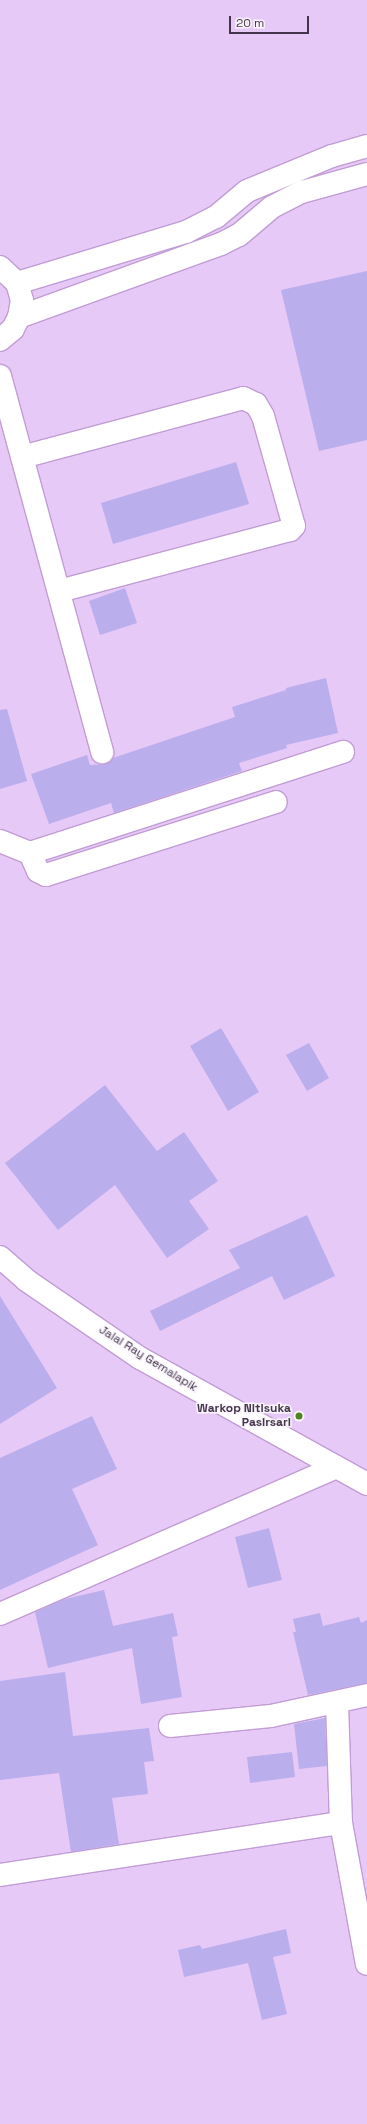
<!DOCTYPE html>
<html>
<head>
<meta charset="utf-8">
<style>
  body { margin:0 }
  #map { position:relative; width:367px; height:2124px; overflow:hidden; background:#e7c9f8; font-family:"Space Grotesk",sans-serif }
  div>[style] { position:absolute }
  .building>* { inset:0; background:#baaeed }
  .roads { filter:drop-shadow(1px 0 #c19cd5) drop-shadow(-1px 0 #c19cd5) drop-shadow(0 1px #c19cd5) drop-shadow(0 -1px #c19cd5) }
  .minor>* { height:22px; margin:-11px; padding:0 11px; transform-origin:11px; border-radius:11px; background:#fff }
  .dots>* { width:11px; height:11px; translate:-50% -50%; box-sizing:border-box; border:2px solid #f9f5fb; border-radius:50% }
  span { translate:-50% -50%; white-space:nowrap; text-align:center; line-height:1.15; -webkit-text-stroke:3px #f9f5fb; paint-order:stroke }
  .street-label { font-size:12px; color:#44354c }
  .poi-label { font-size:12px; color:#44354c; font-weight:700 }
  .right { translate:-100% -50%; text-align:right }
  .scale { position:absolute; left:229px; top:16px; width:80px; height:18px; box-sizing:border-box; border:2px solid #44354c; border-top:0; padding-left:5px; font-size:12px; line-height:14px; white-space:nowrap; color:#44354c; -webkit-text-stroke:3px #f9f5fb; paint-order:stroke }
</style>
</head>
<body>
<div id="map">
  <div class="building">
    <div style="clip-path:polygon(367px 271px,367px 440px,319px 451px,281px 290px)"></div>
    <div style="clip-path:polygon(236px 462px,249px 504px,113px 544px,101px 503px)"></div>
    <div style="clip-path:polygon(125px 588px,137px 623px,100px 635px,89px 601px)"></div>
    <div style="clip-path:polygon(326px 678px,338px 733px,286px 745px,287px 748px,239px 763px,242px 771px,114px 813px,111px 803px,49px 824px,31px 774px,87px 755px,90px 765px,106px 764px,113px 758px,235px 717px,232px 707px,286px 690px,286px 688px)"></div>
    <div style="clip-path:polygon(7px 709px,27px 781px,0 789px,0 710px)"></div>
    <div style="clip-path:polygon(221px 1028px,259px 1092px,228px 1111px,190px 1046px)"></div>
    <div style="clip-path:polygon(309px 1043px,329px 1078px,307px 1091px,286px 1055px)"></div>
    <div style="clip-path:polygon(105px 1085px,157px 1151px,184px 1132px,218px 1181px,189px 1201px,209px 1229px,167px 1258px,115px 1185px,58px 1230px,5px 1163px)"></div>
    <div style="clip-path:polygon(307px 1215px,335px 1276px,284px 1300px,272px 1276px,160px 1331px,150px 1311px,240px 1268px,229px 1250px)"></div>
    <div style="clip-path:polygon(0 1296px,57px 1388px,0 1424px)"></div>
    <div style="clip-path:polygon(92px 1416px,117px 1469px,72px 1489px,98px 1545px,0 1590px,0 1458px)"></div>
    <div style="clip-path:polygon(269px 1528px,282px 1580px,248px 1588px,235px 1537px)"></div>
    <div style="clip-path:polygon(104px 1590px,113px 1626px,173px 1613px,178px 1636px,172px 1637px,182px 1697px,141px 1704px,132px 1648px,48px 1668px,35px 1612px,65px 1599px)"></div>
    <div style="clip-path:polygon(320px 1613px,323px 1626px,359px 1617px,361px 1623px,367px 1620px,367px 1683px,308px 1695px,293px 1632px,296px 1632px,293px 1619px)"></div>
    <div style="clip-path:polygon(65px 1672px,73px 1736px,149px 1728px,154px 1761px,144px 1762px,148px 1794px,112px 1798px,119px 1844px,71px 1852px,59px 1773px,0 1780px,0 1681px)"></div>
    <div style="clip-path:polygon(325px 1718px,327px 1766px,299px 1769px,294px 1724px)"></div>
    <div style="clip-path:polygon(292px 1752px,295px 1777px,250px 1783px,247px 1757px)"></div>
    <div style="clip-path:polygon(286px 1929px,291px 1953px,273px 1957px,287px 2014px,262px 2020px,248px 1963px,184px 1977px,178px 1950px,200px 1945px,202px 1949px)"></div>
  </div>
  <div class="roads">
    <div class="minor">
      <div style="left:0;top:267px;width:23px;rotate:43deg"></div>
      <div style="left:17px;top:283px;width:18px;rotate:74deg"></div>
      <div style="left:22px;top:300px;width:17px;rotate:100deg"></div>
      <div style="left:19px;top:317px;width:13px;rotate:117deg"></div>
      <div style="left:13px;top:329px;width:17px;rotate:140deg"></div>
      <div style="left:17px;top:283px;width:177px;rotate:-16.8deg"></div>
      <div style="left:186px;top:232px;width:34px;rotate:-27deg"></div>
      <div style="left:216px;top:217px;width:40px;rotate:-40deg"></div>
      <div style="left:247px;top:191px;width:92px;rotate:-22.4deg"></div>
      <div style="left:332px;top:156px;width:36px;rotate:-16deg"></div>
      <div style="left:19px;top:317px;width:215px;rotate:-19.9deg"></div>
      <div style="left:221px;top:244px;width:20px;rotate:-27deg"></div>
      <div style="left:239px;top:235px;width:43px;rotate:-40.3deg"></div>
      <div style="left:272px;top:207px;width:34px;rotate:-27deg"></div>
      <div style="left:302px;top:192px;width:67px;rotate:-15.5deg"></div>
      <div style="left:0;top:376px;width:390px;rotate:74.8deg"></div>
      <div style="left:22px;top:457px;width:229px;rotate:-14.9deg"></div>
      <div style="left:243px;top:398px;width:14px;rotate:25deg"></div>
      <div style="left:256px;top:404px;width:14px;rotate:60deg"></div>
      <div style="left:263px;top:416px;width:114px;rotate:74.3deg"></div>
      <div style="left:294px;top:526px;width:6px;rotate:135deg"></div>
      <div style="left:290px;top:530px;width:239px;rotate:165.2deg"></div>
      <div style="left:0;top:841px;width:32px;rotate:22deg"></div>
      <div style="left:30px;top:853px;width:329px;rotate:-17.9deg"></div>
      <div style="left:30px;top:853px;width:20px;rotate:66deg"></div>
      <div style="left:38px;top:871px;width:9px;rotate:27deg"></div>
      <div style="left:46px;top:875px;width:241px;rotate:-17.6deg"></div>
      <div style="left:0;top:1257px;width:35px;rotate:41deg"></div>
      <div style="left:26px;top:1280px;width:138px;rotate:34.4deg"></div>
      <div style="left:140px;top:1358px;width:260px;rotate:29deg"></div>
      <div style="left:0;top:1614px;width:367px;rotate:-23.6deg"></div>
      <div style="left:337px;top:1703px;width:120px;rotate:88.1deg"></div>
      <div style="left:341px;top:1823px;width:143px;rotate:79.6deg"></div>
      <div style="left:170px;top:1726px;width:101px;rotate:-5.7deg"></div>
      <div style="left:271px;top:1716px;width:98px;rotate:-12.3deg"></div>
      <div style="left:0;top:1875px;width:345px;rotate:-8.7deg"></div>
    </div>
  </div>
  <div class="dots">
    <div style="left:299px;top:1416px;background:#4f841c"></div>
  </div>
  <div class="street-label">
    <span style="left:148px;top:1359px;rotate:32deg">Jalal Ray Gemalapik</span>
  </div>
  <div class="poi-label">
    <span class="right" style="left:291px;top:1416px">Warkop Nitisuka<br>Pasirsari</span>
  </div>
  <div class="scale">20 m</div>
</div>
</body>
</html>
